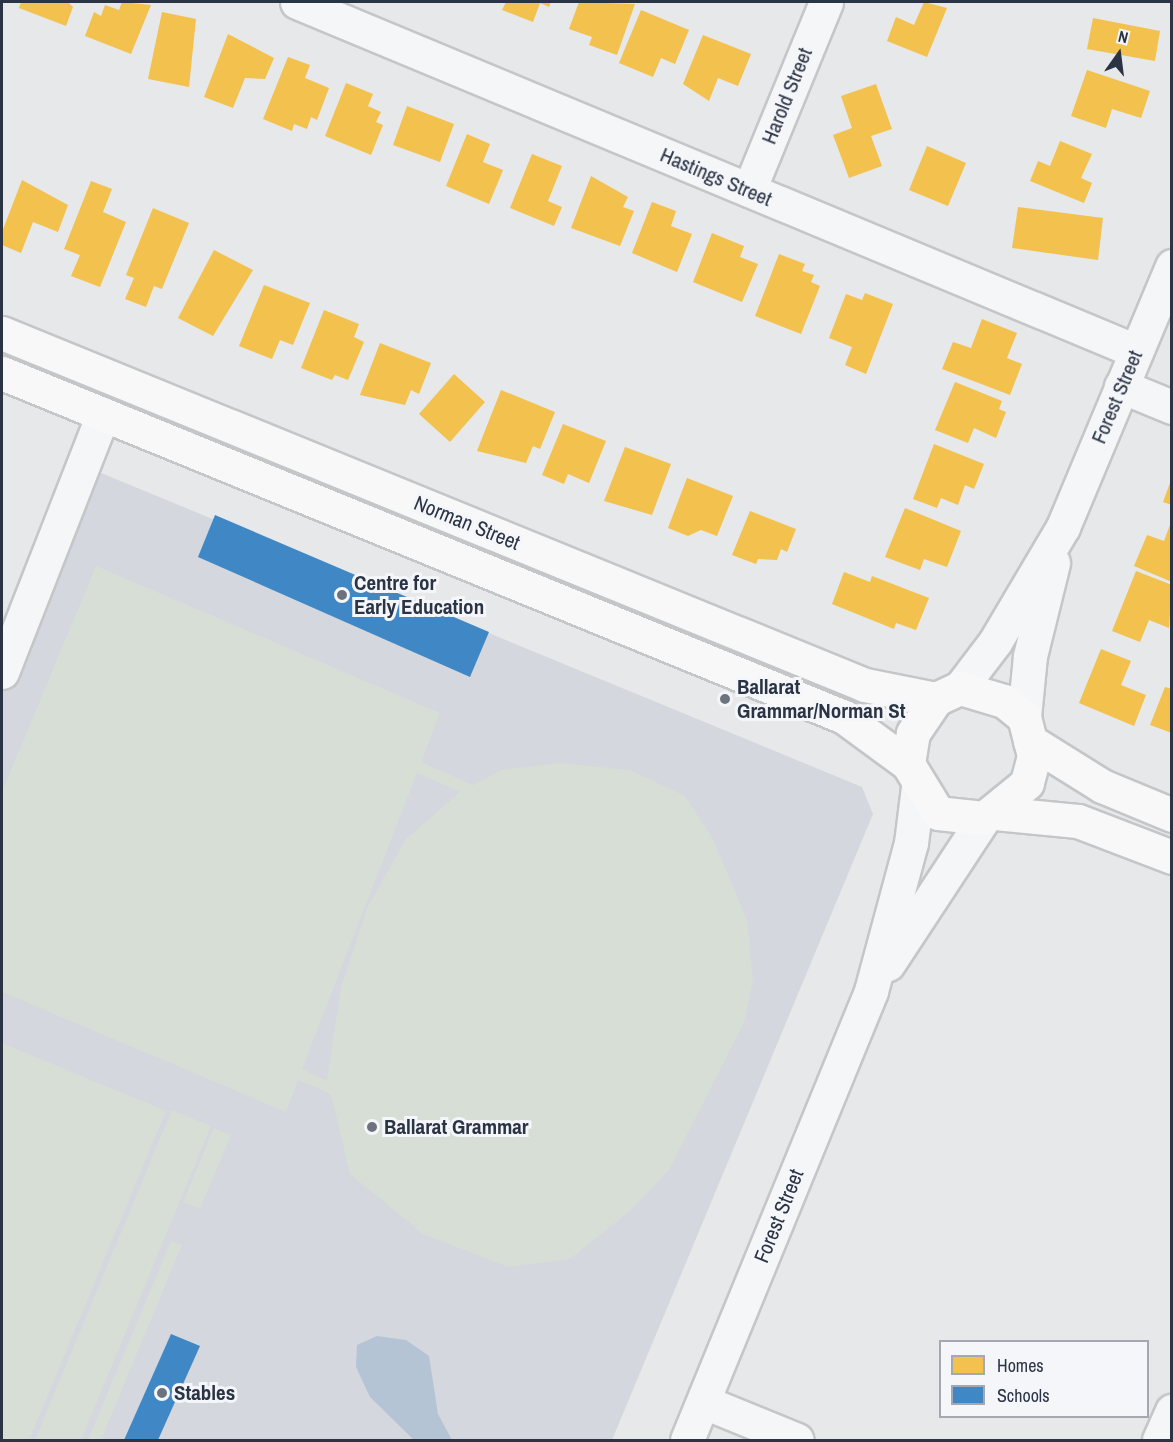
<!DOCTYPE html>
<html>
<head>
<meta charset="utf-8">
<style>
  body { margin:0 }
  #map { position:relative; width:1173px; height:1442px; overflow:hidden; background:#e6e8ea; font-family:"Archivo Narrow",sans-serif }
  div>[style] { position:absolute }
  .built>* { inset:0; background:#d4d7dd }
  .green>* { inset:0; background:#d6ded6 }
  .water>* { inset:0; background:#b4c4d5 }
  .homes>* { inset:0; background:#f2c14e }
  .schools>* { inset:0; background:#3f88c5 }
  .roads { filter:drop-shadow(2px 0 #c4c6c8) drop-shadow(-2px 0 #c4c6c8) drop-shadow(0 2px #c4c6c8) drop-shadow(0 -2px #c4c6c8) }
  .minor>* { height:33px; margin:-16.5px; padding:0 16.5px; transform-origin:16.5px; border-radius:16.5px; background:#f5f6f7 }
  .major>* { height:33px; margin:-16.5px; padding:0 16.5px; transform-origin:16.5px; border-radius:16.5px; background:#f8f8f8 }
  .dots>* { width:16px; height:16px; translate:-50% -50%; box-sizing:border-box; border:3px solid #f4f6f9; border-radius:50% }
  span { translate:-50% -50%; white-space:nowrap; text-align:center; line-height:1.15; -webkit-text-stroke:6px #f4f6f9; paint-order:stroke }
  .street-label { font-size:21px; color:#2b3445 }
  .poi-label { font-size:21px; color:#2b3445; font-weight:700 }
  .left { translate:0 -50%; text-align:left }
  .frame { position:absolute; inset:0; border:3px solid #2b3445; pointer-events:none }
  .legend { position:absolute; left:939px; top:1340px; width:210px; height:78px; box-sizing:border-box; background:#f4f6f9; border:2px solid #a4a8b1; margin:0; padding:8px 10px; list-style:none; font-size:18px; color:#2b3445 }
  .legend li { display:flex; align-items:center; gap:12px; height:30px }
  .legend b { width:30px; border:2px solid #a4a8b1 }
  .north { position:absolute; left:1089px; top:24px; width:60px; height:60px; -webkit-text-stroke:4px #f4f6f9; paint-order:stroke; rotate:14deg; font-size:16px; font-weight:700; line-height:24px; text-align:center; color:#2b3445 }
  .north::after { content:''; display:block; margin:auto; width:21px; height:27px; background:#2b3445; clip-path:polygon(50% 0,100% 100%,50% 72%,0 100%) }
</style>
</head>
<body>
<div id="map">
  <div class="built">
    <div style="clip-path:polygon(72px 461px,862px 787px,873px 814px,612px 1440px,2px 1440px,2px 628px)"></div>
  </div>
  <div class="green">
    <div style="clip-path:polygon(evenodd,96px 566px,440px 713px,421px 762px,473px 785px,502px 770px,559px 763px,630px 770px,685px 796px,713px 839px,747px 920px,753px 979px,744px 1023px,669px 1170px,631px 1210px,570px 1259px,508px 1267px,423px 1234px,350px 1174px,331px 1094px,298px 1080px,286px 1112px,2px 992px,2px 792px,96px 566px,417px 773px,460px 792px,406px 839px,368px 906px,341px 987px,327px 1081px,302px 1069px,417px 773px)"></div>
    <div style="clip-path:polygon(2px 1043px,166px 1111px,29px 1440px,2px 1440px)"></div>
    <div style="clip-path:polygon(172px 1110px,211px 1126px,81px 1440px,35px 1440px)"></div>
    <div style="clip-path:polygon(214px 1128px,231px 1135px,200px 1209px,183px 1202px)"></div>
    <div style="clip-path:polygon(171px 1241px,182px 1245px,101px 1440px,88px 1440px)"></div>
  </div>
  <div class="water">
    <div style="clip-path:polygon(377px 1336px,406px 1340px,429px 1356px,438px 1414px,452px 1440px,414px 1440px,370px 1397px,356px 1367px,357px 1345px)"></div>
  </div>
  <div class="homes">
    <div style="clip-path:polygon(21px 2px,68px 2px,73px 7px,66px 26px,19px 8px)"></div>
    <div style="clip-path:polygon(122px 2px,151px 5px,131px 54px,85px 36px,94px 12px,101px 16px,105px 5px,119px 10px)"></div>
    <div style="clip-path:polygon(506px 2px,551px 2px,549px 7px,540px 3px,533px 22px,502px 10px)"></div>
    <div style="clip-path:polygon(579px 2px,635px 4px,617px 55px,589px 45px,592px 37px,569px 29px)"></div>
    <div style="clip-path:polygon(924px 2px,947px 8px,927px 57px,887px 41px,896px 17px,914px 25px)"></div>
    <div style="clip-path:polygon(641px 10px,689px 30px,675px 64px,661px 58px,653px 77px,619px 63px)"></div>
    <div style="clip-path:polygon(162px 12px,196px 19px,189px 87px,148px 79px)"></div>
    <div style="clip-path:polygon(1093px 18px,1160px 31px,1155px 61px,1087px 49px)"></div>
    <div style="clip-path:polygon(228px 34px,274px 58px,265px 79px,245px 78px,233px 108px,204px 97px)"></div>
    <div style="clip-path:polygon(703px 35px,751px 54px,738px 86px,718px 78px,709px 101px,683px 84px)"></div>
    <div style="clip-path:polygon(288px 57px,310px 65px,305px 78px,329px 88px,317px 120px,311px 117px,307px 129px,294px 124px,292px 131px,263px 119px)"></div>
    <div style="clip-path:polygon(1087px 70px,1150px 91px,1141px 118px,1112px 109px,1106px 128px,1071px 116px)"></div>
    <div style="clip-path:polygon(346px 83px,373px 94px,368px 106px,381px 112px,376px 122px,383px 125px,371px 155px,325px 136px)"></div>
    <div style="clip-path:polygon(876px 84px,892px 129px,871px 136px,882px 166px,849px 178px,833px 135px,852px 128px,841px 96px)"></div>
    <div style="clip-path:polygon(407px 106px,454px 124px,440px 162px,393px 145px)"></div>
    <div style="clip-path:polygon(467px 134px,490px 144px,483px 162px,503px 170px,489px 204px,446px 186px)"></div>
    <div style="clip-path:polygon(1060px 141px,1092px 154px,1081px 178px,1092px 183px,1084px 203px,1030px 181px,1038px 161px,1050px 166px)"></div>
    <div style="clip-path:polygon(927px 146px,966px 163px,948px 206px,909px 190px)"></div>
    <div style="clip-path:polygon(532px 154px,562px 166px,548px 201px,562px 207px,554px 226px,510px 208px)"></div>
    <div style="clip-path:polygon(591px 176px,628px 197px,623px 207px,634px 211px,620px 246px,571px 228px)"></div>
    <div style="clip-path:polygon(22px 180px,68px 205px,58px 232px,33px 222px,21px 253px,2px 245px,2px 232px)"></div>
    <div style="clip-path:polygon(91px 181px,112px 189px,103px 212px,126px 222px,100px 287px,71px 276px,80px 255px,64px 249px)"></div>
    <div style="clip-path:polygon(652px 202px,676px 211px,671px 226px,692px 234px,677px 272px,632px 253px)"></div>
    <div style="clip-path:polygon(1018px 207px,1103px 218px,1098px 260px,1012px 248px)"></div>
    <div style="clip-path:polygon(153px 208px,189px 223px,162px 289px,154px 286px,146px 307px,125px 299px,134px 278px,126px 275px)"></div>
    <div style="clip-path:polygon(712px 233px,744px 246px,740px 257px,758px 264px,742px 302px,693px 282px)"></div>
    <div style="clip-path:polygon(214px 250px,253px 270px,213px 336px,178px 318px)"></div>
    <div style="clip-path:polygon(779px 254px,805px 264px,802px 271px,814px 275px,811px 282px,820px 286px,801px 334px,755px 316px)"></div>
    <div style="clip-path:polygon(264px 285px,310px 303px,293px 345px,280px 340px,272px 359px,239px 346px)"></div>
    <div style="clip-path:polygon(865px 293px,893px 304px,866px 374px,845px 365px,852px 347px,829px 338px,846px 294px,862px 300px)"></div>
    <div style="clip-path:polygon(324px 310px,359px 324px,354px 337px,364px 342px,348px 380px,335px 375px,332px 380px,301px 368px)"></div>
    <div style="clip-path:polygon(982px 319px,1017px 333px,1007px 358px,1022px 364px,1010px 395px,942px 369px,953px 342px,971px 348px)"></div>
    <div style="clip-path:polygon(380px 343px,431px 363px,419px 394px,411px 390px,405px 405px,360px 395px)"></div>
    <div style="clip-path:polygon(454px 374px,485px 402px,450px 442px,419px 414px)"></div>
    <div style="clip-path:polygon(955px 382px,1002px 401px,999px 409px,1006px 412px,996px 438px,974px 428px,968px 443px,935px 430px)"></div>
    <div style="clip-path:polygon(501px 390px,555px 412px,540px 449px,533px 446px,526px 463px,477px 451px)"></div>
    <div style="clip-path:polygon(563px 424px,606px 441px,589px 483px,568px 474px,564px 484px,542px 475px)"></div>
    <div style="clip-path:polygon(934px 444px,984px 464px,974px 489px,965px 485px,958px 505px,941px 498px,937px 508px,913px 499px)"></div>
    <div style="clip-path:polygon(625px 447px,671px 464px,652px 515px,604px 501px)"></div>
    <div style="clip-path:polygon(687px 478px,733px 496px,717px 536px,701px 530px,688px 536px,668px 528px)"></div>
    <div style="clip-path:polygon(1171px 480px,1172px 480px,1172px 505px,1163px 502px)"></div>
    <div style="clip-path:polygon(905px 508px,961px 531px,947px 567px,924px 559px,920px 570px,885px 557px)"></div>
    <div style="clip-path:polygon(750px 511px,796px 529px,787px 552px,781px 549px,777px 560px,758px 559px,756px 564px,732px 555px)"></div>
    <div style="clip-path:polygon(1171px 522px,1172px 522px,1172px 582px,1134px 566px,1147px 535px,1164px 541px)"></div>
    <div style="clip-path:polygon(1136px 571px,1172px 585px,1169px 628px,1149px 620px,1140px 642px,1112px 631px)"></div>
    <div style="clip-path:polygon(844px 572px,870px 582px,872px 576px,929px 598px,916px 630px,896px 623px,894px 629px,832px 604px)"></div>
    <div style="clip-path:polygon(1101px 649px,1131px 661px,1121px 685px,1146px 695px,1134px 726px,1079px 703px)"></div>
    <div style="clip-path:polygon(1165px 687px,1172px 689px,1172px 733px,1150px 725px)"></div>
  </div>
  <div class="schools">
    <div style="clip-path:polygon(215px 515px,489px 632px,470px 677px,198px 557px)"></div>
    <div style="clip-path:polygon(171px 1334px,200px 1346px,158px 1440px,124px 1440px)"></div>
  </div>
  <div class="roads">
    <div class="minor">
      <div style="left:297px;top:2px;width:909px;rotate:22.59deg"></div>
      <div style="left:749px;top:190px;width:203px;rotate:-67.7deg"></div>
      <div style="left:1121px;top:386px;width:55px;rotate:22.4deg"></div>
      <div style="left:2px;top:672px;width:277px;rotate:-68.6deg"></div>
      <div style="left:960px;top:688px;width:58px;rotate:-52.7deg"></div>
      <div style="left:995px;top:642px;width:134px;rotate:-59.4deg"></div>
      <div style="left:1063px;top:527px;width:283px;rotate:-67.3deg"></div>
      <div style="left:1024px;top:717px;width:61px;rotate:-84.4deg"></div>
      <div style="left:1030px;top:656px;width:96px;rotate:-76.1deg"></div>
      <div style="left:888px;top:964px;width:175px;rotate:-56.7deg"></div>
      <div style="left:704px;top:1402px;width:100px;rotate:22.2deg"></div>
      <div style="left:687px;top:1440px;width:485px;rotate:-67.7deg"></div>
      <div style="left:871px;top:991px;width:153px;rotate:-74.9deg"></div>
      <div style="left:911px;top:843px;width:56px;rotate:-82.9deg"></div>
      <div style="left:1159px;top:1440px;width:32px;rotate:-66deg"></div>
    </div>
    <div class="major">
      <div style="left:2px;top:333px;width:932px;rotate:22.19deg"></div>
      <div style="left:865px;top:685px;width:72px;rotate:11.2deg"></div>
      <div style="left:2px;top:373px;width:910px;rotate:22.22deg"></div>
      <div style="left:844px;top:717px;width:79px;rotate:36.3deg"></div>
      <div style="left:960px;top:688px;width:46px;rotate:16.5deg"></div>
      <div style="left:1004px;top:701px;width:26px;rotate:39deg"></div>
      <div style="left:1024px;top:717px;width:40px;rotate:75.6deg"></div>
      <div style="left:1034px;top:756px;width:28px;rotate:105deg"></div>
      <div style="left:1027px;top:783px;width:55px;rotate:140.9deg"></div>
      <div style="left:984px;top:818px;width:46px;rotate:-173.8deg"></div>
      <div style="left:938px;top:813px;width:57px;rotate:-121.5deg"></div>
      <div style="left:908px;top:764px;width:31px;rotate:-81deg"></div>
      <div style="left:913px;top:733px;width:41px;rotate:-55.9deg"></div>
      <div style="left:936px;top:699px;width:26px;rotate:-25deg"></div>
      <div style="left:1030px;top:741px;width:85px;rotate:32deg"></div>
      <div style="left:1102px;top:786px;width:76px;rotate:22.5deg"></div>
      <div style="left:995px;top:813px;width:83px;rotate:5.5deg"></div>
      <div style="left:1078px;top:821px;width:101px;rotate:21deg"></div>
    </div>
  </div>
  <div class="dots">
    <div style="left:342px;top:595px;background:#6c737f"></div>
    <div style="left:725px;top:699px;background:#6c737f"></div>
    <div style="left:372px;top:1127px;background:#6c737f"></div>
    <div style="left:162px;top:1393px;background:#6c737f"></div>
  </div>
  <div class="street-label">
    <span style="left:787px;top:96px;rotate:-68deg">Harold Street</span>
    <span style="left:716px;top:177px;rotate:23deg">Hastings Street</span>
    <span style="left:1117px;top:397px;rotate:-67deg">Forest Street</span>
    <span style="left:467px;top:523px;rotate:22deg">Norman Street</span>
    <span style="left:779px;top:1216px;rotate:-68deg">Forest Street</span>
  </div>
  <div class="poi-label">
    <span class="left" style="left:354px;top:595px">Centre for<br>Early Education</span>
    <span class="left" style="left:737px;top:699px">Ballarat<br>Grammar/Norman St</span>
    <span class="left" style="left:384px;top:1127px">Ballarat Grammar</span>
    <span class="left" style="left:174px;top:1393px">Stables</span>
  </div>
  <div class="frame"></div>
  <ul class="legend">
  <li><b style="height:16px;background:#f2c14e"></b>Homes</li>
  <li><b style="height:16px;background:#3f88c5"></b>Schools</li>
  </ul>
  <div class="north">N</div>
</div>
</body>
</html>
